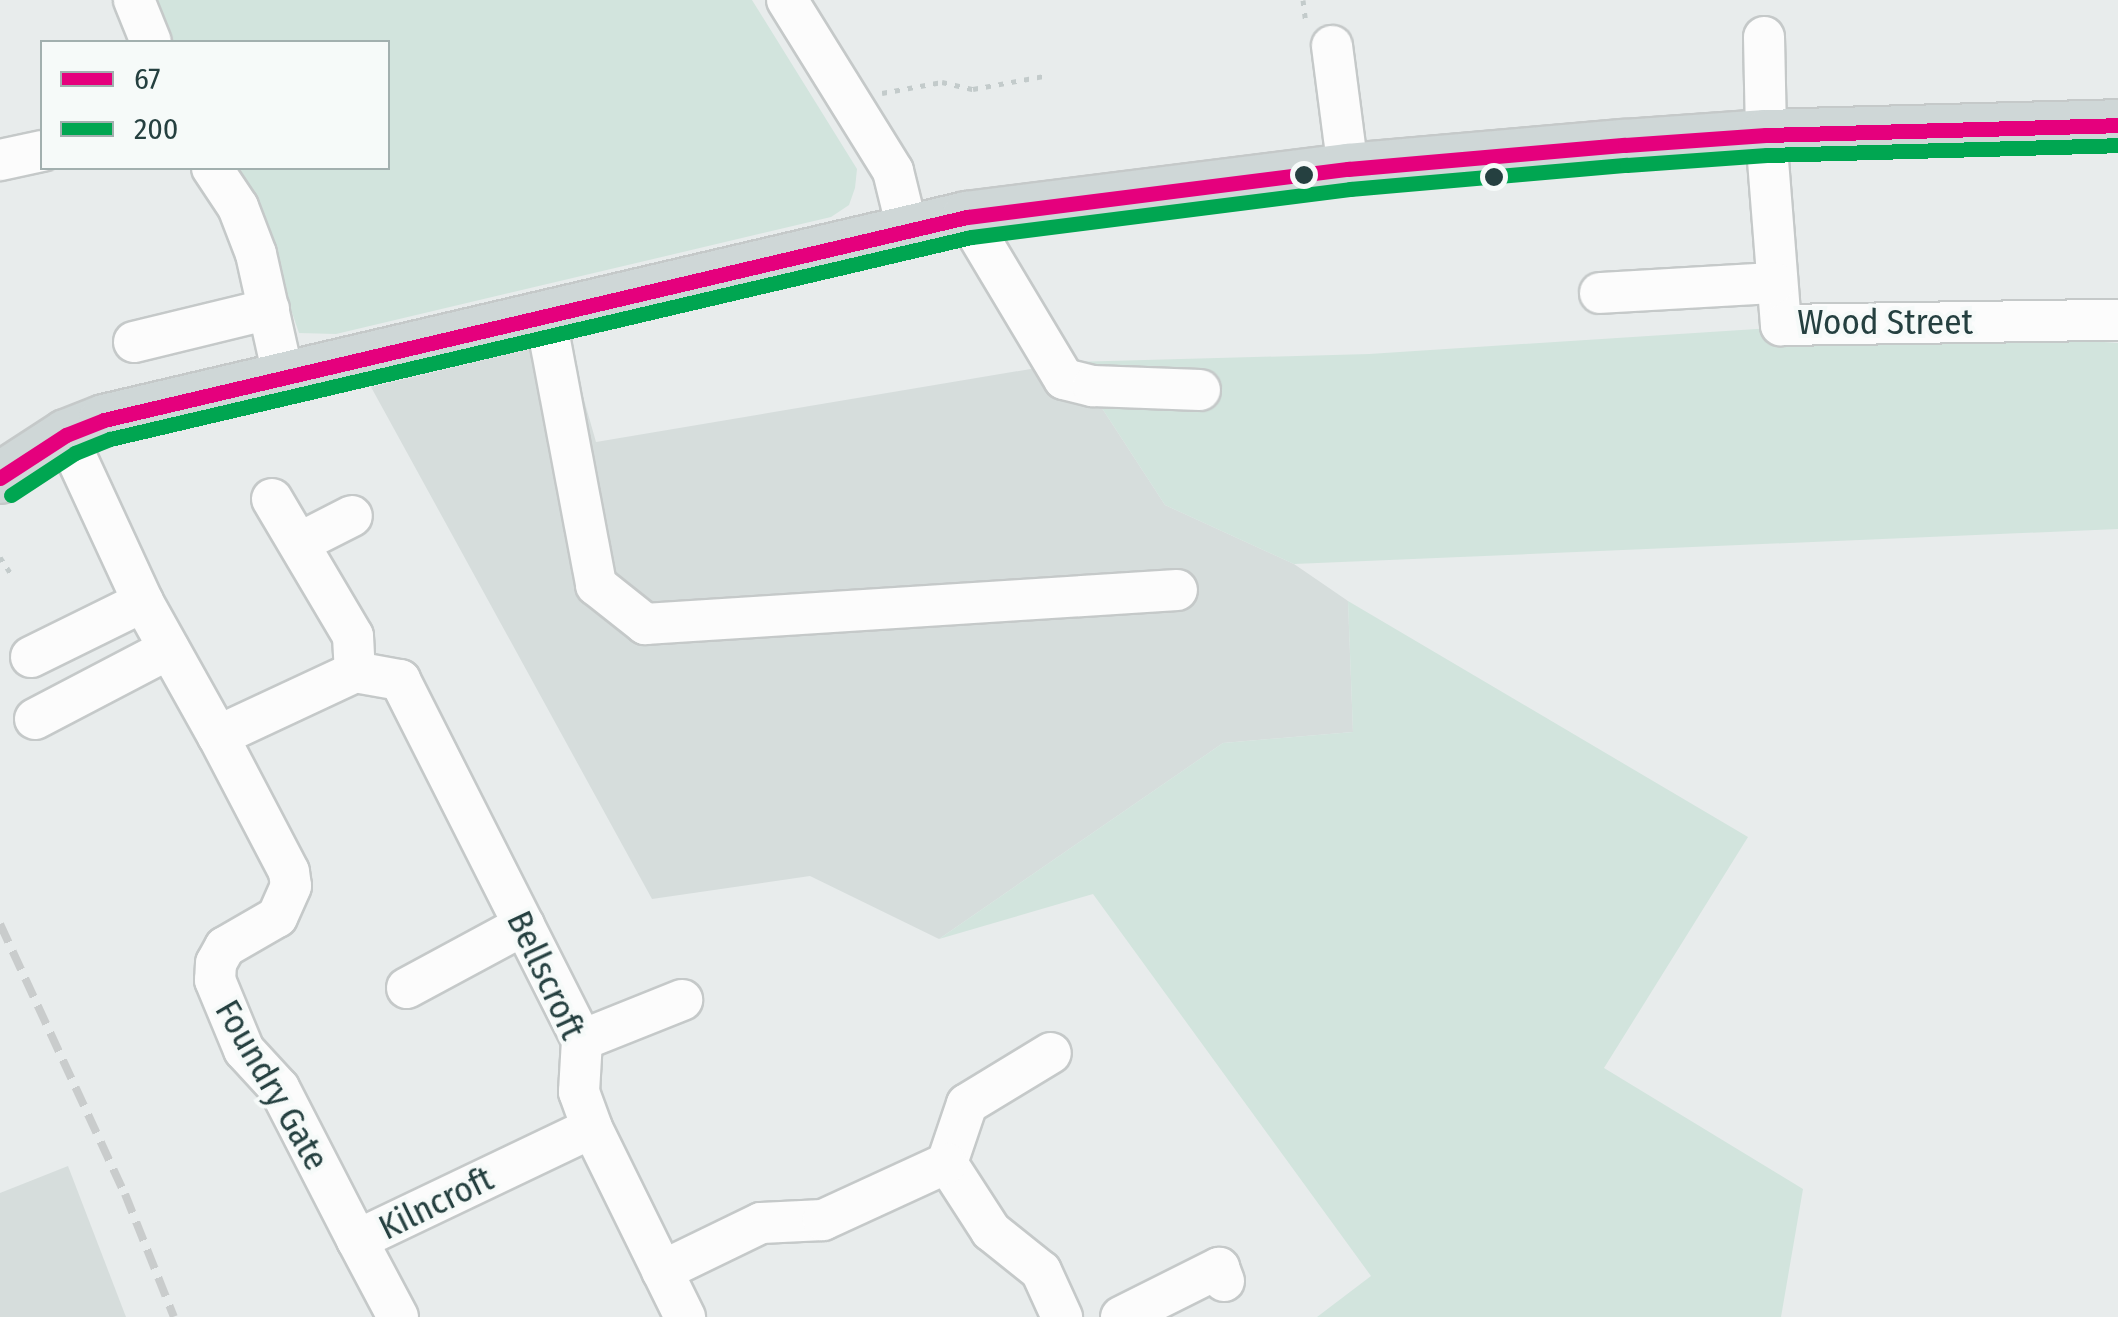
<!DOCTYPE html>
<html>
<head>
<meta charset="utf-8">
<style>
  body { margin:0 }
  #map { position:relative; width:2118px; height:1317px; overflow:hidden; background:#e8ecec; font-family:"Fira Sans Condensed",sans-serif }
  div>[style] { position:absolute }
  .built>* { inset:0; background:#d6dddc }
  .green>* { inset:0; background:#d2e4dd }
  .path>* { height:5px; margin-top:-2.5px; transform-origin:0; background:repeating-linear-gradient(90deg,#c3cbcb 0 5px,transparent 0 13px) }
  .roads { filter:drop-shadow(2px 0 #c5c9c9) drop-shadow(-2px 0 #c5c9c9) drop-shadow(0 2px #c5c9c9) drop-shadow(0 -2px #c5c9c9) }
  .minor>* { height:40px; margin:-20px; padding:0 20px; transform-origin:20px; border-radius:20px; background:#fcfcfc }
  .major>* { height:50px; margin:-25px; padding:0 25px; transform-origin:25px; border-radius:25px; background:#cfd7d7 }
  .rail>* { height:8px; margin-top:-4px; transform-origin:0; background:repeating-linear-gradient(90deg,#c9cccc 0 20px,transparent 0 30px) }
  .bus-1>* { height:15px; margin:-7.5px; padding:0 7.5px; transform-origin:7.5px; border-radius:7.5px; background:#e5007d }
  .bus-2>* { height:15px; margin:-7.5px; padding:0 7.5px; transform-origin:7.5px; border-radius:7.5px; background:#00a651 }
  .dots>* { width:28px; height:28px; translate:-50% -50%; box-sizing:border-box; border:5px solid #f6faf9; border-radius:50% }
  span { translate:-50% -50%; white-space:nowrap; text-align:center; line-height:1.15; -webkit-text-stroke:8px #f6faf9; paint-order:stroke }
  .street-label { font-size:35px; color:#254040 }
  .legend { position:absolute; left:40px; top:40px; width:350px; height:130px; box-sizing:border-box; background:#f6faf9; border:2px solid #a2b0af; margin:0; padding:12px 18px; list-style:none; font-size:30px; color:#254040 }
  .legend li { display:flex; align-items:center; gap:20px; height:50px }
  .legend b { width:50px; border:2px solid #a2b0af }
</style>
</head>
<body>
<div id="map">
  <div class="built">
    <div style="clip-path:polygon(567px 340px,596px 442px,1072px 362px,1165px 505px,1294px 564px,1348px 601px,1353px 732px,1223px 743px,939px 939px,810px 876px,652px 899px,371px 387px)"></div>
    <div style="clip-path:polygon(68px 1166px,126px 1317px,0 1317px,0 1193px)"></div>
  </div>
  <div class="green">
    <div style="clip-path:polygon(150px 0,752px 0,857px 169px,855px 188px,849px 205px,831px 217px,336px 334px,299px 333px,252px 195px,233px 168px,388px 168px,388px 42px,168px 42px)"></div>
    <div style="clip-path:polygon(1848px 323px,2118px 343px,2118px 529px,1294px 564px,1165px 505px,1072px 362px,1369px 354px)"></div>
    <div style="clip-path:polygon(1348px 601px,1748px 837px,1604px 1068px,1803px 1189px,1781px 1317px,1317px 1317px,1371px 1276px,1093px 894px,939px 939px,1223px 743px,1353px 732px)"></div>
  </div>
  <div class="path">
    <div style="left:1303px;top:0;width:25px;rotate:83deg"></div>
    <div style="left:882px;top:93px;width:61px;rotate:-10.4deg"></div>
    <div style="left:942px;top:82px;width:32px;rotate:13deg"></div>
    <div style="left:973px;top:89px;width:77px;rotate:-10.4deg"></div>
    <div style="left:0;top:557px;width:24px;rotate:57deg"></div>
  </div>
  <div class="roads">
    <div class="minor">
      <div style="left:134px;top:0;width:45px;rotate:68deg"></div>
      <div style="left:787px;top:0;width:201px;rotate:58.2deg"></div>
      <div style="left:893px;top:171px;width:59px;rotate:76.2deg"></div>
      <div style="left:1764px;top:37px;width:98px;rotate:88.8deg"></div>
      <div style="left:1766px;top:135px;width:191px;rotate:85.5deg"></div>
      <div style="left:1781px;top:325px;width:337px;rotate:-0.9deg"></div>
      <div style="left:1332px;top:46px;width:124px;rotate:82.6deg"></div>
      <div style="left:0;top:160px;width:43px;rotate:-12.1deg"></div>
      <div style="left:212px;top:168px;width:47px;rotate:56.3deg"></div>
      <div style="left:238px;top:207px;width:50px;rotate:69deg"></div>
      <div style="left:256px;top:254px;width:124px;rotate:77.4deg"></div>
      <div style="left:967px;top:217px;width:189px;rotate:59.1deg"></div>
      <div style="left:1064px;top:379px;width:30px;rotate:14deg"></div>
      <div style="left:1093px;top:386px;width:107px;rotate:2.1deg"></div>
      <div style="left:1600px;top:293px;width:175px;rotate:-3.3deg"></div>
      <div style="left:545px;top:314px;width:276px;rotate:79.3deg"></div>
      <div style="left:596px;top:585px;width:63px;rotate:38.5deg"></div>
      <div style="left:645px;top:624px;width:533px;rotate:-3.66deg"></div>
      <div style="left:134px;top:342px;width:139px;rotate:-13.7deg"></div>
      <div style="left:66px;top:435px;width:184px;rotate:65.2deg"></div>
      <div style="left:143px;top:602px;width:154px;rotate:60.8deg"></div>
      <div style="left:218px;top:736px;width:151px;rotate:-25deg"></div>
      <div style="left:272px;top:499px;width:159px;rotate:59.4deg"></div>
      <div style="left:353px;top:636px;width:36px;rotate:87deg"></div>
      <div style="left:301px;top:542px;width:57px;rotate:-27deg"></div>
      <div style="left:31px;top:657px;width:125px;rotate:-26.2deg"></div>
      <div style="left:355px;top:672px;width:46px;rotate:10.1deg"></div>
      <div style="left:400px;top:680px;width:403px;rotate:63.2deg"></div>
      <div style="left:582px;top:1040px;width:52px;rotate:93.3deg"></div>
      <div style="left:579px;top:1092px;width:38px;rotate:70deg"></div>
      <div style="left:592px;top:1128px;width:211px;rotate:63.8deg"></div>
      <div style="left:35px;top:719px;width:151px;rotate:-27.6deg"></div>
      <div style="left:218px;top:736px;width:153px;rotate:62.4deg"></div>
      <div style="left:289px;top:872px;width:14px;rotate:82deg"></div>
      <div style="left:291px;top:886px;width:34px;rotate:114deg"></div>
      <div style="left:277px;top:917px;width:60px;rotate:150deg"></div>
      <div style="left:225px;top:947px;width:18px;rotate:119deg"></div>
      <div style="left:216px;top:963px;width:17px;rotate:93deg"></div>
      <div style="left:215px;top:980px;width:76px;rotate:67.5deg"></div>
      <div style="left:244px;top:1050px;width:52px;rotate:47.4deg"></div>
      <div style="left:279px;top:1088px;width:171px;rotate:62.8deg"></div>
      <div style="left:407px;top:988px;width:133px;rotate:-28.3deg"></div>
      <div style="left:582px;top:1040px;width:108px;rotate:-21.8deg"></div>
      <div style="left:947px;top:1163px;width:81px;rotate:57.1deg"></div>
      <div style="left:991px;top:1231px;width:64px;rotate:38.7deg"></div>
      <div style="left:1041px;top:1271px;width:51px;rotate:65.5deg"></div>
      <div style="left:947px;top:1163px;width:62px;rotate:-71.3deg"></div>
      <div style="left:967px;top:1104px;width:98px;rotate:-31.3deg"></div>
      <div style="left:662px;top:1271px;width:110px;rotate:-25.9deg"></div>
      <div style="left:761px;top:1223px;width:62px;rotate:-2.8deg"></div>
      <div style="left:823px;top:1220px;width:136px;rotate:-24.7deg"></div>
      <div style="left:398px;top:1317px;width:87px;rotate:-118deg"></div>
      <div style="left:357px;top:1240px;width:260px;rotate:-25.5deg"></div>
      <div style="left:1121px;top:1317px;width:110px;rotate:-26.6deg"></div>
      <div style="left:1219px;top:1268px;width:14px;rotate:69deg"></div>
    </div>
    <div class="major">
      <div style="left:0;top:478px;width:79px;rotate:-33.1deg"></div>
      <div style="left:66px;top:435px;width:41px;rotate:-21.5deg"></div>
      <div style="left:104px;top:420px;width:887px;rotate:-13.24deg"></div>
      <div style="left:967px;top:217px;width:384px;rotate:-7.2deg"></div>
      <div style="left:1348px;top:169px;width:278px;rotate:-5deg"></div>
      <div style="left:1625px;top:145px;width:141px;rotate:-4.1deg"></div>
      <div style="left:1766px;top:135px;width:352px;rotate:-1.6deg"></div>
    </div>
  </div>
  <div class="rail">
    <div style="left:0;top:924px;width:298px;rotate:65.2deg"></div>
    <div style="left:125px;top:1194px;width:132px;rotate:68.3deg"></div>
  </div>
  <div class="bus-1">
    <div style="left:0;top:478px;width:79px;rotate:-33.1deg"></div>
    <div style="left:66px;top:435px;width:41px;rotate:-21.5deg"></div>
    <div style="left:104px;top:420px;width:887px;rotate:-13.24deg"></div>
    <div style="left:967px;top:217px;width:384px;rotate:-7.2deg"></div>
    <div style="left:1348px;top:169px;width:278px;rotate:-5deg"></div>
    <div style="left:1625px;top:145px;width:141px;rotate:-4.1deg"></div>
    <div style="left:1766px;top:135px;width:352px;rotate:-1.6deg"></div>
  </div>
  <div class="bus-2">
    <div style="left:11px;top:495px;width:77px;rotate:-33.3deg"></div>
    <div style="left:75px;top:453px;width:38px;rotate:-22deg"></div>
    <div style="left:110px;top:439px;width:884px;rotate:-13.2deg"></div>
    <div style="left:971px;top:237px;width:382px;rotate:-7.2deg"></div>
    <div style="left:1350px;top:189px;width:278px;rotate:-5deg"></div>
    <div style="left:1627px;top:165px;width:140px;rotate:-4.1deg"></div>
    <div style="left:1767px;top:155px;width:351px;rotate:-1.6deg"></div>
  </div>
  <div class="dots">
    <div style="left:1304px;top:175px;background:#254040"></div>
    <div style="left:1494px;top:177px;background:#254040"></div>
  </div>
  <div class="street-label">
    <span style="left:1885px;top:322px">Wood Street</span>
    <span style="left:546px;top:975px;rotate:65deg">Bellscroft</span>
    <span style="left:272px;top:1085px;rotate:60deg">Foundry Gate</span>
    <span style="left:436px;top:1203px;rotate:-26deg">Kilncroft</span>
  </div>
  <ul class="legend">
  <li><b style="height:12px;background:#e5007d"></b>67</li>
  <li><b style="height:12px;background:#00a651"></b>200</li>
  </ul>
</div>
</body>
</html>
